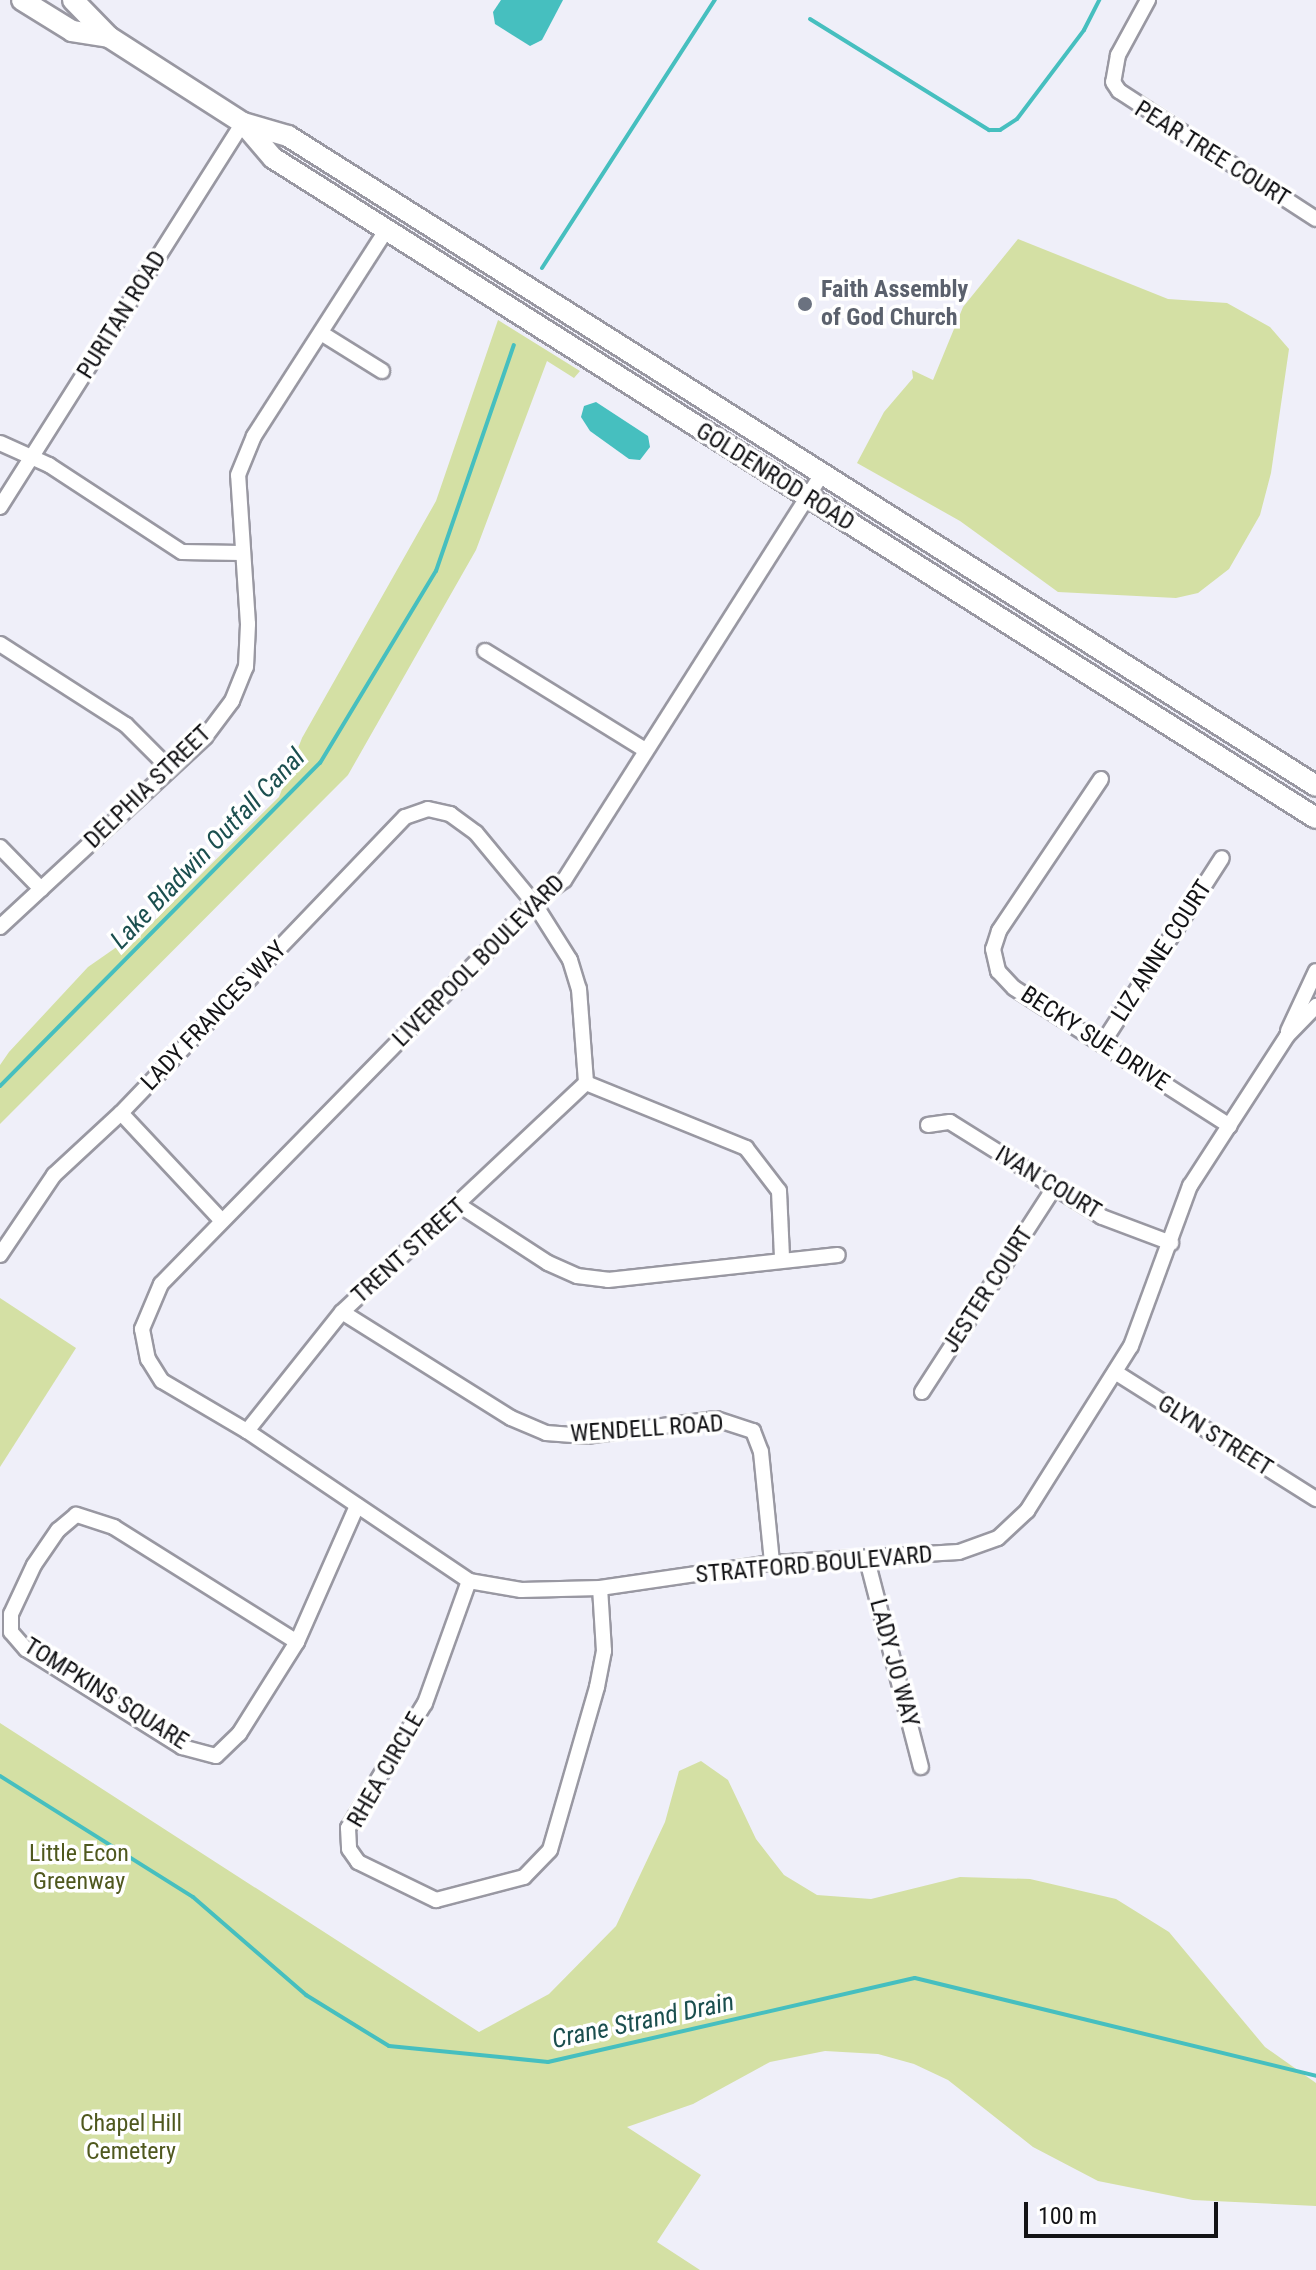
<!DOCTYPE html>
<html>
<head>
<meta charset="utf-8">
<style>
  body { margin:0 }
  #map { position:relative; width:1316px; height:2270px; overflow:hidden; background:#efeff9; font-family:"Roboto Condensed",sans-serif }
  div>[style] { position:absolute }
  .green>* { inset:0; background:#d4e0a4 }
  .water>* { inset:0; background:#46bfbf }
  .stream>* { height:4px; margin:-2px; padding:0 2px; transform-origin:2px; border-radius:2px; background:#46bfbf }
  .roads { filter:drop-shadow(2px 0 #9998a2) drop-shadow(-2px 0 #9998a2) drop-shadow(0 2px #9998a2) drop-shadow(0 -2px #9998a2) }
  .minor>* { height:14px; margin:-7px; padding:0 7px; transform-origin:7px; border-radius:7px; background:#fff }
  .secondary>* { height:20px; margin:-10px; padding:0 10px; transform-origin:10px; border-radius:10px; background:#fff }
  .dots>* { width:22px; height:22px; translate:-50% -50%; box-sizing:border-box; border:4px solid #fff; border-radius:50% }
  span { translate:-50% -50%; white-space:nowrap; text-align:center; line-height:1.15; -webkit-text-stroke:7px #fff; paint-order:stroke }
  .street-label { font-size:24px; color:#131316 }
  .worship-label { font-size:24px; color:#5b616d; font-weight:700 }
  .left { translate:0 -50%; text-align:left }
  .park-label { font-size:24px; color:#4f581e }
  .water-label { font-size:26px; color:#1b4f4f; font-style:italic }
  .scale { position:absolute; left:1024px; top:2202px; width:194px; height:36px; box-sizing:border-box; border:4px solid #131316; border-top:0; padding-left:10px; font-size:24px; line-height:28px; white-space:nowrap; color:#131316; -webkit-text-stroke:6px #fff; paint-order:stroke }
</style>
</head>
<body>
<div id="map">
  <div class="green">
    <div style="clip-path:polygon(1018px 239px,1168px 299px,1227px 303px,1270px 327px,1289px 349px,1271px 473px,1260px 515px,1229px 569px,1198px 593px,1176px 598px,1058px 592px,960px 521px,857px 463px,884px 412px,913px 378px,912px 370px,933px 380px,963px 307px)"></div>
    <div style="clip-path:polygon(498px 320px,580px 371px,574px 378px,547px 361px,476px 550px,348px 775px,0 1124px,0 1065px,9px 1052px,88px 967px,154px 921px,279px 797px,302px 738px,436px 501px)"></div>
    <div style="clip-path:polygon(0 1298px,76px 1348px,0 1467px)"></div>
    <div style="clip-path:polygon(0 1723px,479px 2032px,549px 1994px,616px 1926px,665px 1822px,679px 1771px,701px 1761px,728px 1780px,756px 1839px,784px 1875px,817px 1895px,871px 1899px,960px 1877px,1030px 1879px,1116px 1899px,1169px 1932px,1265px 2047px,1316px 2083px,1316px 2206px,1193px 2200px,1098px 2181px,1033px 2147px,948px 2080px,914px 2064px,878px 2054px,825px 2051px,770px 2062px,693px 2104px,627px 2127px,701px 2175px,657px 2242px,700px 2270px,0 2270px)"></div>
  </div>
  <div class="water">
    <div style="clip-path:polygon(501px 0,563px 0,542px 40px,530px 46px,495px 24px,493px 12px)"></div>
    <div style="clip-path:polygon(596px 402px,648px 436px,650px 447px,640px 460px,629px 459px,590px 431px,581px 417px,584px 406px)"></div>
  </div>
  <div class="stream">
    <div style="left:810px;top:19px;width:211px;rotate:31.8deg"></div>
    <div style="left:989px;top:130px;width:11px"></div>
    <div style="left:1000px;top:130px;width:20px;rotate:-33deg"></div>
    <div style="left:1017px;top:119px;width:111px;rotate:-53deg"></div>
    <div style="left:1084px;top:30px;width:34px;rotate:-63deg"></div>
    <div style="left:542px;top:268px;width:319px;rotate:-57.2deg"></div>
    <div style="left:0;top:1086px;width:455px;rotate:-45.3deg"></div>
    <div style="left:320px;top:763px;width:224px;rotate:-58.9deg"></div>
    <div style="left:436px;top:571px;width:239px;rotate:-71deg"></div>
    <div style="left:0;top:1776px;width:228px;rotate:32.1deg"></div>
    <div style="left:193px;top:1897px;width:150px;rotate:40.9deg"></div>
    <div style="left:306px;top:1995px;width:97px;rotate:31.6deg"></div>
    <div style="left:389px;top:2046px;width:160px;rotate:5.7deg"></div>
    <div style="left:548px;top:2062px;width:376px;rotate:-12.9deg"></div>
    <div style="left:915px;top:1978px;width:413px;rotate:13.7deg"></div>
  </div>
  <div class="roads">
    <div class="minor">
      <div style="left:1148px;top:0;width:63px;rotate:118.6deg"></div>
      <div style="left:1118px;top:55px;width:27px;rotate:100deg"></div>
      <div style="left:1113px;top:82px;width:11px;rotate:56deg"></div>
      <div style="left:1119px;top:91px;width:235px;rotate:33deg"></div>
      <div style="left:321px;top:333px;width:72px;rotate:31.9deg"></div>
      <div style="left:0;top:443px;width:54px;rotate:24.2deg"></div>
      <div style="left:49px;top:465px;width:159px;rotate:33.2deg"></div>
      <div style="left:182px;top:552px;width:59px;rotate:1deg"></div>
      <div style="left:822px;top:474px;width:481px;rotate:122.4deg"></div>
      <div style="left:564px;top:880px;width:38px;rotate:143deg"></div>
      <div style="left:534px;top:903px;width:533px;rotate:134.39deg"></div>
      <div style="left:161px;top:1284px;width:49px;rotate:112.9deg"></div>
      <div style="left:142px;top:1329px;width:31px;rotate:79deg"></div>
      <div style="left:148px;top:1359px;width:26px;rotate:58deg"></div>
      <div style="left:162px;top:1381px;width:99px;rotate:30.5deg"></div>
      <div style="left:247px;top:1431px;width:268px;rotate:34deg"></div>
      <div style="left:469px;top:1581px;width:53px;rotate:9.8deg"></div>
      <div style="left:521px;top:1590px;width:79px;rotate:-1.5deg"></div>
      <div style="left:600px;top:1588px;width:174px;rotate:-8.3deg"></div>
      <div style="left:772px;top:1563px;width:187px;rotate:-3.4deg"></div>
      <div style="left:959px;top:1552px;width:41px;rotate:-19.7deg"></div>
      <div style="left:998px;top:1538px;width:40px;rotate:-43deg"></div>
      <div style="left:1027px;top:1511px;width:195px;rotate:-57.8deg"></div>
      <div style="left:1131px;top:1346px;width:171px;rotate:-69.8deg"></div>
      <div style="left:1190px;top:1186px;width:179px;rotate:-57.1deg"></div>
      <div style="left:1287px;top:1036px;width:42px;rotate:-46deg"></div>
      <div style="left:0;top:507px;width:454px;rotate:-57.7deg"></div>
      <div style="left:0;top:644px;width:150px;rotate:32.7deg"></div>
      <div style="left:126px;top:725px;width:62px;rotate:45deg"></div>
      <div style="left:485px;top:651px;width:188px;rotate:31.7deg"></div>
      <div style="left:1101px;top:779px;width:183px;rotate:123.9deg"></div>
      <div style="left:999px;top:931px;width:19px;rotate:108deg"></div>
      <div style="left:993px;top:949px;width:23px;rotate:77deg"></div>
      <div style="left:998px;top:971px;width:23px;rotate:47deg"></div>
      <div style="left:1014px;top:988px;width:256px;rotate:32.6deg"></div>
      <div style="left:0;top:847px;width:59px;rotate:45.7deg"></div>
      <div style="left:0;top:927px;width:280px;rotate:-42.8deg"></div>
      <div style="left:205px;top:737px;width:45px;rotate:-53.1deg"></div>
      <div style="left:232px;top:701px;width:37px;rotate:-68deg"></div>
      <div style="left:246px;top:667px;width:43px;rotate:-87.3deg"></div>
      <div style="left:248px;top:624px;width:149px;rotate:-93.8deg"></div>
      <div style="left:238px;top:475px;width:42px;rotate:-67.7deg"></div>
      <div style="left:254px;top:436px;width:245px;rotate:-57.3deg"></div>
      <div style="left:1288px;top:1031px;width:66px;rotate:-65deg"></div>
      <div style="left:1102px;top:1044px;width:221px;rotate:-57.2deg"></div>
      <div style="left:121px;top:1113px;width:146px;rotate:46.9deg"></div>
      <div style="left:928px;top:1125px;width:22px;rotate:-8deg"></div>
      <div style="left:950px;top:1122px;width:179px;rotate:32deg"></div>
      <div style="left:1102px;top:1217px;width:74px;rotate:20.6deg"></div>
      <div style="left:459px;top:1205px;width:106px;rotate:33.1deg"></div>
      <div style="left:548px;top:1263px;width:32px;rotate:24deg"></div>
      <div style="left:577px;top:1276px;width:31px;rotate:7deg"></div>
      <div style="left:608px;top:1280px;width:231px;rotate:-6.2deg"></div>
      <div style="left:0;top:1255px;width:97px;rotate:-56deg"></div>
      <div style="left:54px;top:1175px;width:91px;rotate:-42.8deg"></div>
      <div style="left:121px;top:1113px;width:410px;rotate:-46.2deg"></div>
      <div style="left:405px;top:817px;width:24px;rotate:-19deg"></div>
      <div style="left:428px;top:809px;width:23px;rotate:13deg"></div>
      <div style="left:450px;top:814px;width:32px;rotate:36deg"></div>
      <div style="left:476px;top:833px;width:91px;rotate:50.4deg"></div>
      <div style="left:534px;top:903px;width:67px;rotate:57.7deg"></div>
      <div style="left:570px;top:960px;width:30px;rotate:73deg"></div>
      <div style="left:579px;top:989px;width:94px;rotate:85.7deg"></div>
      <div style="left:586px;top:1083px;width:173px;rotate:22.1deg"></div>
      <div style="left:746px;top:1148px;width:54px;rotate:52.5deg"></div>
      <div style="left:779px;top:1191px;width:66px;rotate:87.4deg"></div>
      <div style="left:342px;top:1312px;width:199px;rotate:32.1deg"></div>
      <div style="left:511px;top:1418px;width:38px;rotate:23deg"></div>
      <div style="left:546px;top:1433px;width:40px;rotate:4.3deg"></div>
      <div style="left:586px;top:1436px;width:131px;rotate:-7.5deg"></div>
      <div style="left:716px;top:1419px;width:39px;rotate:18deg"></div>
      <div style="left:753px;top:1431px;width:22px;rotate:69deg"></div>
      <div style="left:761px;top:1452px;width:112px;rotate:84.3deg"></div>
      <div style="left:1115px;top:1372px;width:238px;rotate:32.3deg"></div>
      <div style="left:922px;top:1392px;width:243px;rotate:-57.1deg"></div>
      <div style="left:247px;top:1431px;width:152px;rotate:-51.4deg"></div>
      <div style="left:342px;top:1312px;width:335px;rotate:-43.2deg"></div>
      <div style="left:867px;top:1560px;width:214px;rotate:75.4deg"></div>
      <div style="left:469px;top:1581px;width:130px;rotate:109.8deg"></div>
      <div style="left:425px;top:1703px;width:147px;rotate:121.6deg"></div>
      <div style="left:348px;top:1828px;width:21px;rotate:87deg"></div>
      <div style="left:349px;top:1849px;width:16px;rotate:55deg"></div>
      <div style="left:358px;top:1862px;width:87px;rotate:26deg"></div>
      <div style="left:436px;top:1900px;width:91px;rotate:-14.6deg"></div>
      <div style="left:524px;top:1877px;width:37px;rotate:-46deg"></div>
      <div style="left:550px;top:1850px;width:170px;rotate:-73.9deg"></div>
      <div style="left:597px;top:1687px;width:37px;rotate:-79deg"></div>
      <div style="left:604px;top:1651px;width:63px;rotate:-93.6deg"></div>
      <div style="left:297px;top:1642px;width:216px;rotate:-147.9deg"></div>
      <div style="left:114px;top:1527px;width:40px;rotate:-162deg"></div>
      <div style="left:76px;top:1515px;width:23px;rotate:140deg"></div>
      <div style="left:58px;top:1530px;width:42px;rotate:124.4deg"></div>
      <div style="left:34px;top:1565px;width:54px;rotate:115.1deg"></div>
      <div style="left:11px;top:1614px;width:18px;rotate:90deg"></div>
      <div style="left:11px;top:1632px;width:23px;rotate:49deg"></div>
      <div style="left:26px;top:1649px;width:184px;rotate:32.1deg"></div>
      <div style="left:182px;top:1747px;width:35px;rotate:15deg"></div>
      <div style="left:216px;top:1756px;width:32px;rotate:-44deg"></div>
      <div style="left:239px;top:1734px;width:109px;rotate:-57.8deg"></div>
      <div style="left:297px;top:1642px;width:149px;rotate:-66.2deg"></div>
    </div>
    <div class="secondary">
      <div style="left:22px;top:0;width:59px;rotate:31.8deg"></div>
      <div style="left:72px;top:31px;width:37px;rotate:9deg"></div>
      <div style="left:73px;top:0;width:52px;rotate:45.8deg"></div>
      <div style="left:109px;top:37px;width:159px;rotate:32.7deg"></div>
      <div style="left:243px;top:123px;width:46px;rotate:49.4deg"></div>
      <div style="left:273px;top:158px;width:1234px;rotate:32.33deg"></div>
      <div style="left:243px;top:123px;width:47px;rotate:16.1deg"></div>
      <div style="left:288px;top:136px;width:1216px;rotate:32.3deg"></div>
    </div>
  </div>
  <div class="dots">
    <div style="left:805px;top:304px;background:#6b7280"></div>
  </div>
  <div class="street-label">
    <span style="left:1212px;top:154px;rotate:32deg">PEAR TREE COURT</span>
    <span style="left:122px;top:315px;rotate:-58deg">PURITAN ROAD</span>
    <span style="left:775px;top:477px;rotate:32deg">GOLDENROD ROAD</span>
    <span style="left:148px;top:787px;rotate:-44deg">DELPHIA STREET</span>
    <span style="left:1162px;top:951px;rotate:-57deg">LIZ ANNE COURT</span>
    <span style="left:479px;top:961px;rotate:-45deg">LIVERPOOL BOULEVARD</span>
    <span style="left:214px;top:1016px;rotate:-46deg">LADY FRANCES WAY</span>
    <span style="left:1095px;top:1039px;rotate:33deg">BECKY SUE DRIVE</span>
    <span style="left:1048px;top:1183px;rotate:31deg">IVAN COURT</span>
    <span style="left:409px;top:1251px;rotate:-42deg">TRENT STREET</span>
    <span style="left:988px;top:1290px;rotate:-57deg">JESTER COURT</span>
    <span style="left:647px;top:1429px;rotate:-4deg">WENDELL ROAD</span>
    <span style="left:1215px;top:1436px;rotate:32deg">GLYN STREET</span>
    <span style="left:814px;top:1565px;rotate:-5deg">STRATFORD BOULEVARD</span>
    <span style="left:894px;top:1663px;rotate:75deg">LADY JO WAY</span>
    <span style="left:106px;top:1694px;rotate:32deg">TOMPKINS SQUARE</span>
    <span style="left:386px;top:1770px;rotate:-60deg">RHEA CIRCLE</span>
  </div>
  <div class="worship-label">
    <span class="left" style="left:821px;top:304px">Faith Assembly<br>of God Church</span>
  </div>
  <div class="park-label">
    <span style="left:79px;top:1868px">Little Econ<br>Greenway</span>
    <span style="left:131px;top:2138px">Chapel Hill<br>Cemetery</span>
  </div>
  <div class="water-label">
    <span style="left:208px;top:849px;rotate:-46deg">Lake Bladwin Outfall Canal</span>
    <span style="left:643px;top:2021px;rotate:-12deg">Crane Strand Drain</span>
  </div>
  <div class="scale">100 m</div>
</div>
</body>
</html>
